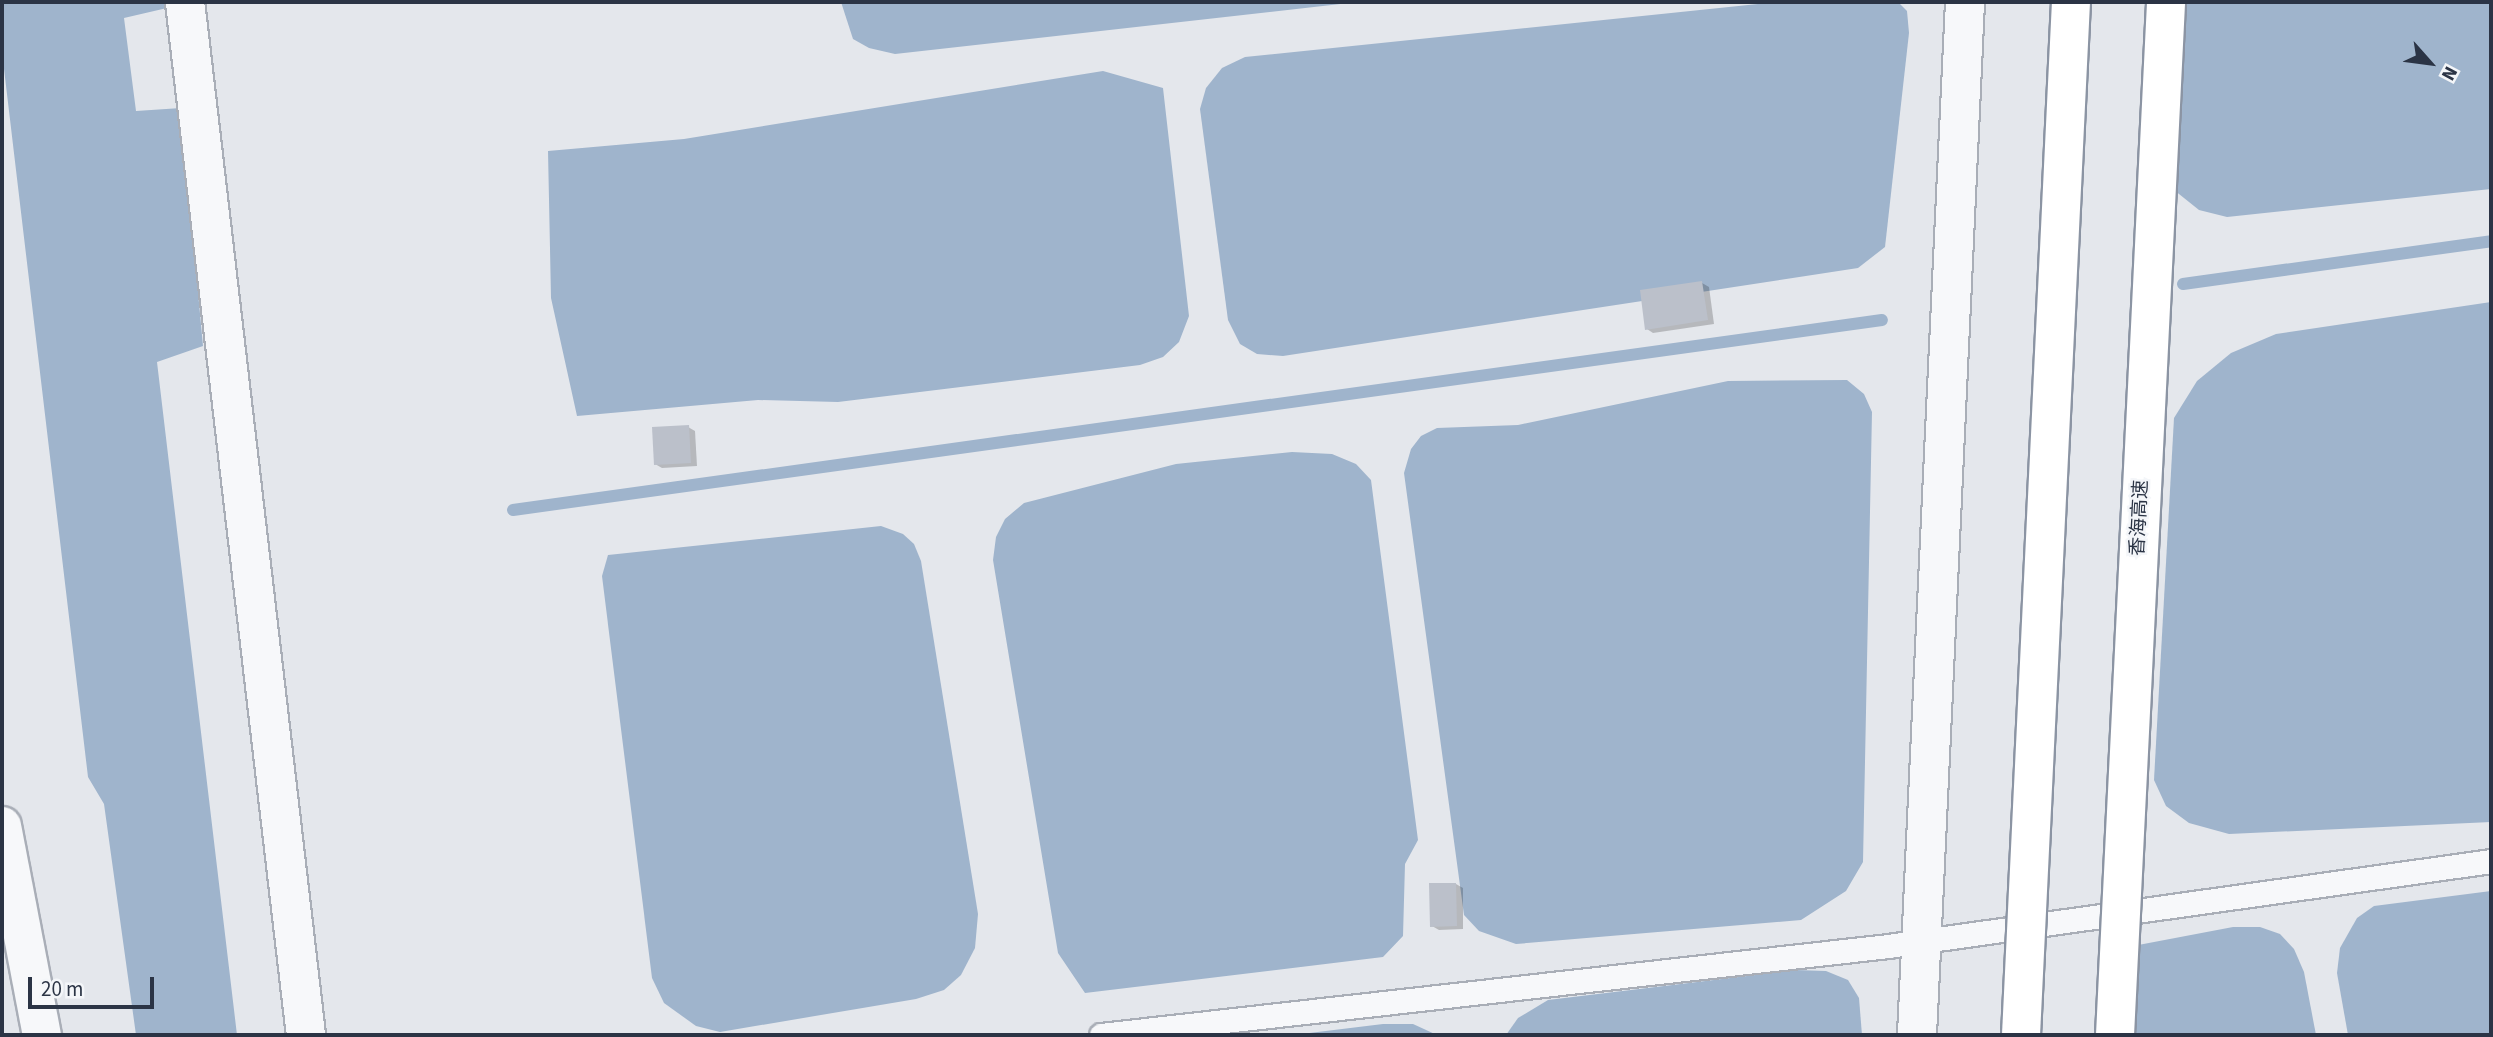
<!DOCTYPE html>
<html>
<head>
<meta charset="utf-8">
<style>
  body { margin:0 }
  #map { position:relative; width:2493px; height:1037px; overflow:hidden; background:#e4e7ec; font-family:"Source Sans 3","Noto Sans SC",sans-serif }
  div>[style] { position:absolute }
  .water>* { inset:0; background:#9fb4cc }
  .shadow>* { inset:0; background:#0003 }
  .stream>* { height:12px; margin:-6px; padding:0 6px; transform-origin:6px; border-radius:6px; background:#9fb4cc }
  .building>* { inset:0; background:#bbc0ca }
  .roads { filter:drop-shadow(2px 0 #a9aeb7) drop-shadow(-2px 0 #a9aeb7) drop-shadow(0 2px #a9aeb7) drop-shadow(0 -2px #a9aeb7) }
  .service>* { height:23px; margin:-11.5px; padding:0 11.5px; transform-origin:11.5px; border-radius:11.5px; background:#f7f8fa }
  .minor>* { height:38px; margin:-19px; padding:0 19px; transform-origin:19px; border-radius:19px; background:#f7f8fa }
  .bridges { filter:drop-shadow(2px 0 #8b94a3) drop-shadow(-2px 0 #8b94a3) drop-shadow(0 2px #8b94a3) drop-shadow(0 -2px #8b94a3) }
  .motorway-bridge>* { height:38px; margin:-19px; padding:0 19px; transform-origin:19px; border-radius:19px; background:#fff }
  span { translate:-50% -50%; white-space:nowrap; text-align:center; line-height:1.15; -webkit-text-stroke:5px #f4f6f9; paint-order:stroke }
  .street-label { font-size:19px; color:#2b3445 }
  .frame { position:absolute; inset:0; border:4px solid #2b3445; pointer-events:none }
  .north { position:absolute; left:2395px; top:28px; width:70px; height:70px; -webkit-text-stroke:5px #f4f6f9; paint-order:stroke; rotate:118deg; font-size:19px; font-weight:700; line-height:28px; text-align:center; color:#2b3445 }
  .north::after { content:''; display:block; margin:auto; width:24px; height:32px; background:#2b3445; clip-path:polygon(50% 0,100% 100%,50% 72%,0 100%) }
  .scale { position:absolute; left:28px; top:977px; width:126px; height:32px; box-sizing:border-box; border:4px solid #2b3445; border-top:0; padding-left:9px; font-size:21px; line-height:24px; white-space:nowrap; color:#2b3445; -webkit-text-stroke:5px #f4f6f9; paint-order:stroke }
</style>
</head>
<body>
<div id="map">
  <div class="water">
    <div style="clip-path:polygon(2px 2px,166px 2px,167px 8px,124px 18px,136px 111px,181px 108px,203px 346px,157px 362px,237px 1035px,136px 1035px,104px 804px,88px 777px,2px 52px)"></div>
    <div style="clip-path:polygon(841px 2px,1358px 2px,895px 54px,869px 48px,853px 39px)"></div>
    <div style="clip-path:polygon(1777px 2px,1898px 2px,1907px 11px,1909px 33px,1885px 247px,1858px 268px,1283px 356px,1257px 354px,1240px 344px,1228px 320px,1200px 109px,1206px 88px,1222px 68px,1245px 57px)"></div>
    <div style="clip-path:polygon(2187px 2px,2491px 2px,2491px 189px,2227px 217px,2199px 210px,2174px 190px)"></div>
    <div style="clip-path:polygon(1103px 71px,1163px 88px,1189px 316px,1179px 342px,1163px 357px,1140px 365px,838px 402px,758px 400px,577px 416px,551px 298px,548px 151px,684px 139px)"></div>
    <div style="clip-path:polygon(2491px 302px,2491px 822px,2229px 834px,2189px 823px,2166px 806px,2154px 780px,2174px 418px,2197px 381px,2231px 353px,2276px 334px)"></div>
    <div style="clip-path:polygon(1847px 380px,1864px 394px,1872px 412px,1863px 862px,1846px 891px,1801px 920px,1516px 944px,1479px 931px,1464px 915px,1404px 473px,1411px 449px,1421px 436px,1437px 428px,1518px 425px,1728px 381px)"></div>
    <div style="clip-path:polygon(1292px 452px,1332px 454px,1356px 464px,1371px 480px,1418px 840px,1405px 864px,1403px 936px,1383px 957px,1085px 993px,1058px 953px,993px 560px,996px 537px,1005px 519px,1024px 503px,1176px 464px)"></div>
    <div style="clip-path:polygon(881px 526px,903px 534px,914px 544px,921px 561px,978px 914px,975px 948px,961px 975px,944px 990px,916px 999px,720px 1032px,696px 1026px,664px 1003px,652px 978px,602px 576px,608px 555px)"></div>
    <div style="clip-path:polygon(2491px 891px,2491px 1035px,2348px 1035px,2337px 973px,2340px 948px,2357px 918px,2374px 906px)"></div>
    <div style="clip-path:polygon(2233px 927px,2260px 927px,2280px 934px,2294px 949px,2304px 972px,2316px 1035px,2130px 1035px,2133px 946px)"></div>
    <div style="clip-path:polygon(1796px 970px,1826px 971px,1848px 980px,1859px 998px,1862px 1035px,1506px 1035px,1518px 1018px,1548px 1000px)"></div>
    <div style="clip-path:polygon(1383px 1024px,1413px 1024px,1437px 1035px,1293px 1035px)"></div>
  </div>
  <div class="shadow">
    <div style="clip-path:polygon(1702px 283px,1709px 287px,1714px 324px,1653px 333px,1647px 329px)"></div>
    <div style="clip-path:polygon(688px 427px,695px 431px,697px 466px,662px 468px,655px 464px)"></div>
    <div style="clip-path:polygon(1456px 884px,1463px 888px,1463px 929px,1439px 930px,1432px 926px)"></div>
  </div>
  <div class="stream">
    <div style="left:2183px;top:284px;width:311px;rotate:-7.9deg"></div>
    <div style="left:513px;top:510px;width:1382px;rotate:-7.9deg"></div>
  </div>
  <div class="building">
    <div style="clip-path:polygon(1702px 281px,1708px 320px,1645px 330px,1640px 290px)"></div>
    <div style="clip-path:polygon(689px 425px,691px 463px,654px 465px,652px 427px)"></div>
    <div style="clip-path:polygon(1429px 883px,1456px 883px,1457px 926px,1430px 927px)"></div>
  </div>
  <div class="roads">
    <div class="service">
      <div style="left:1101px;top:1035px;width:792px;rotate:-6.45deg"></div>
      <div style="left:1888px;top:946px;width:609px;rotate:-8.02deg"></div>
    </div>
    <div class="minor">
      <div style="left:185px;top:2px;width:1040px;rotate:83.32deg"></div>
      <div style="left:2px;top:826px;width:213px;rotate:79.2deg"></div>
      <div style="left:1917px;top:1035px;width:1034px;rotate:-87.34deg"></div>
    </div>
  </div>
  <div class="bridges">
    <div class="motorway-bridge">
      <div style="left:2021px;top:1035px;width:1034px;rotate:-87.23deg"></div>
      <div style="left:2115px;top:1035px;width:1034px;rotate:-87.17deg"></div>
    </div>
  </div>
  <div class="street-label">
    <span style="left:2140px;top:518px;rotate:-87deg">香海高速</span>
  </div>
  <div class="frame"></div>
  <div class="north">N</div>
  <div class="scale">20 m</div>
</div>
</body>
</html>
